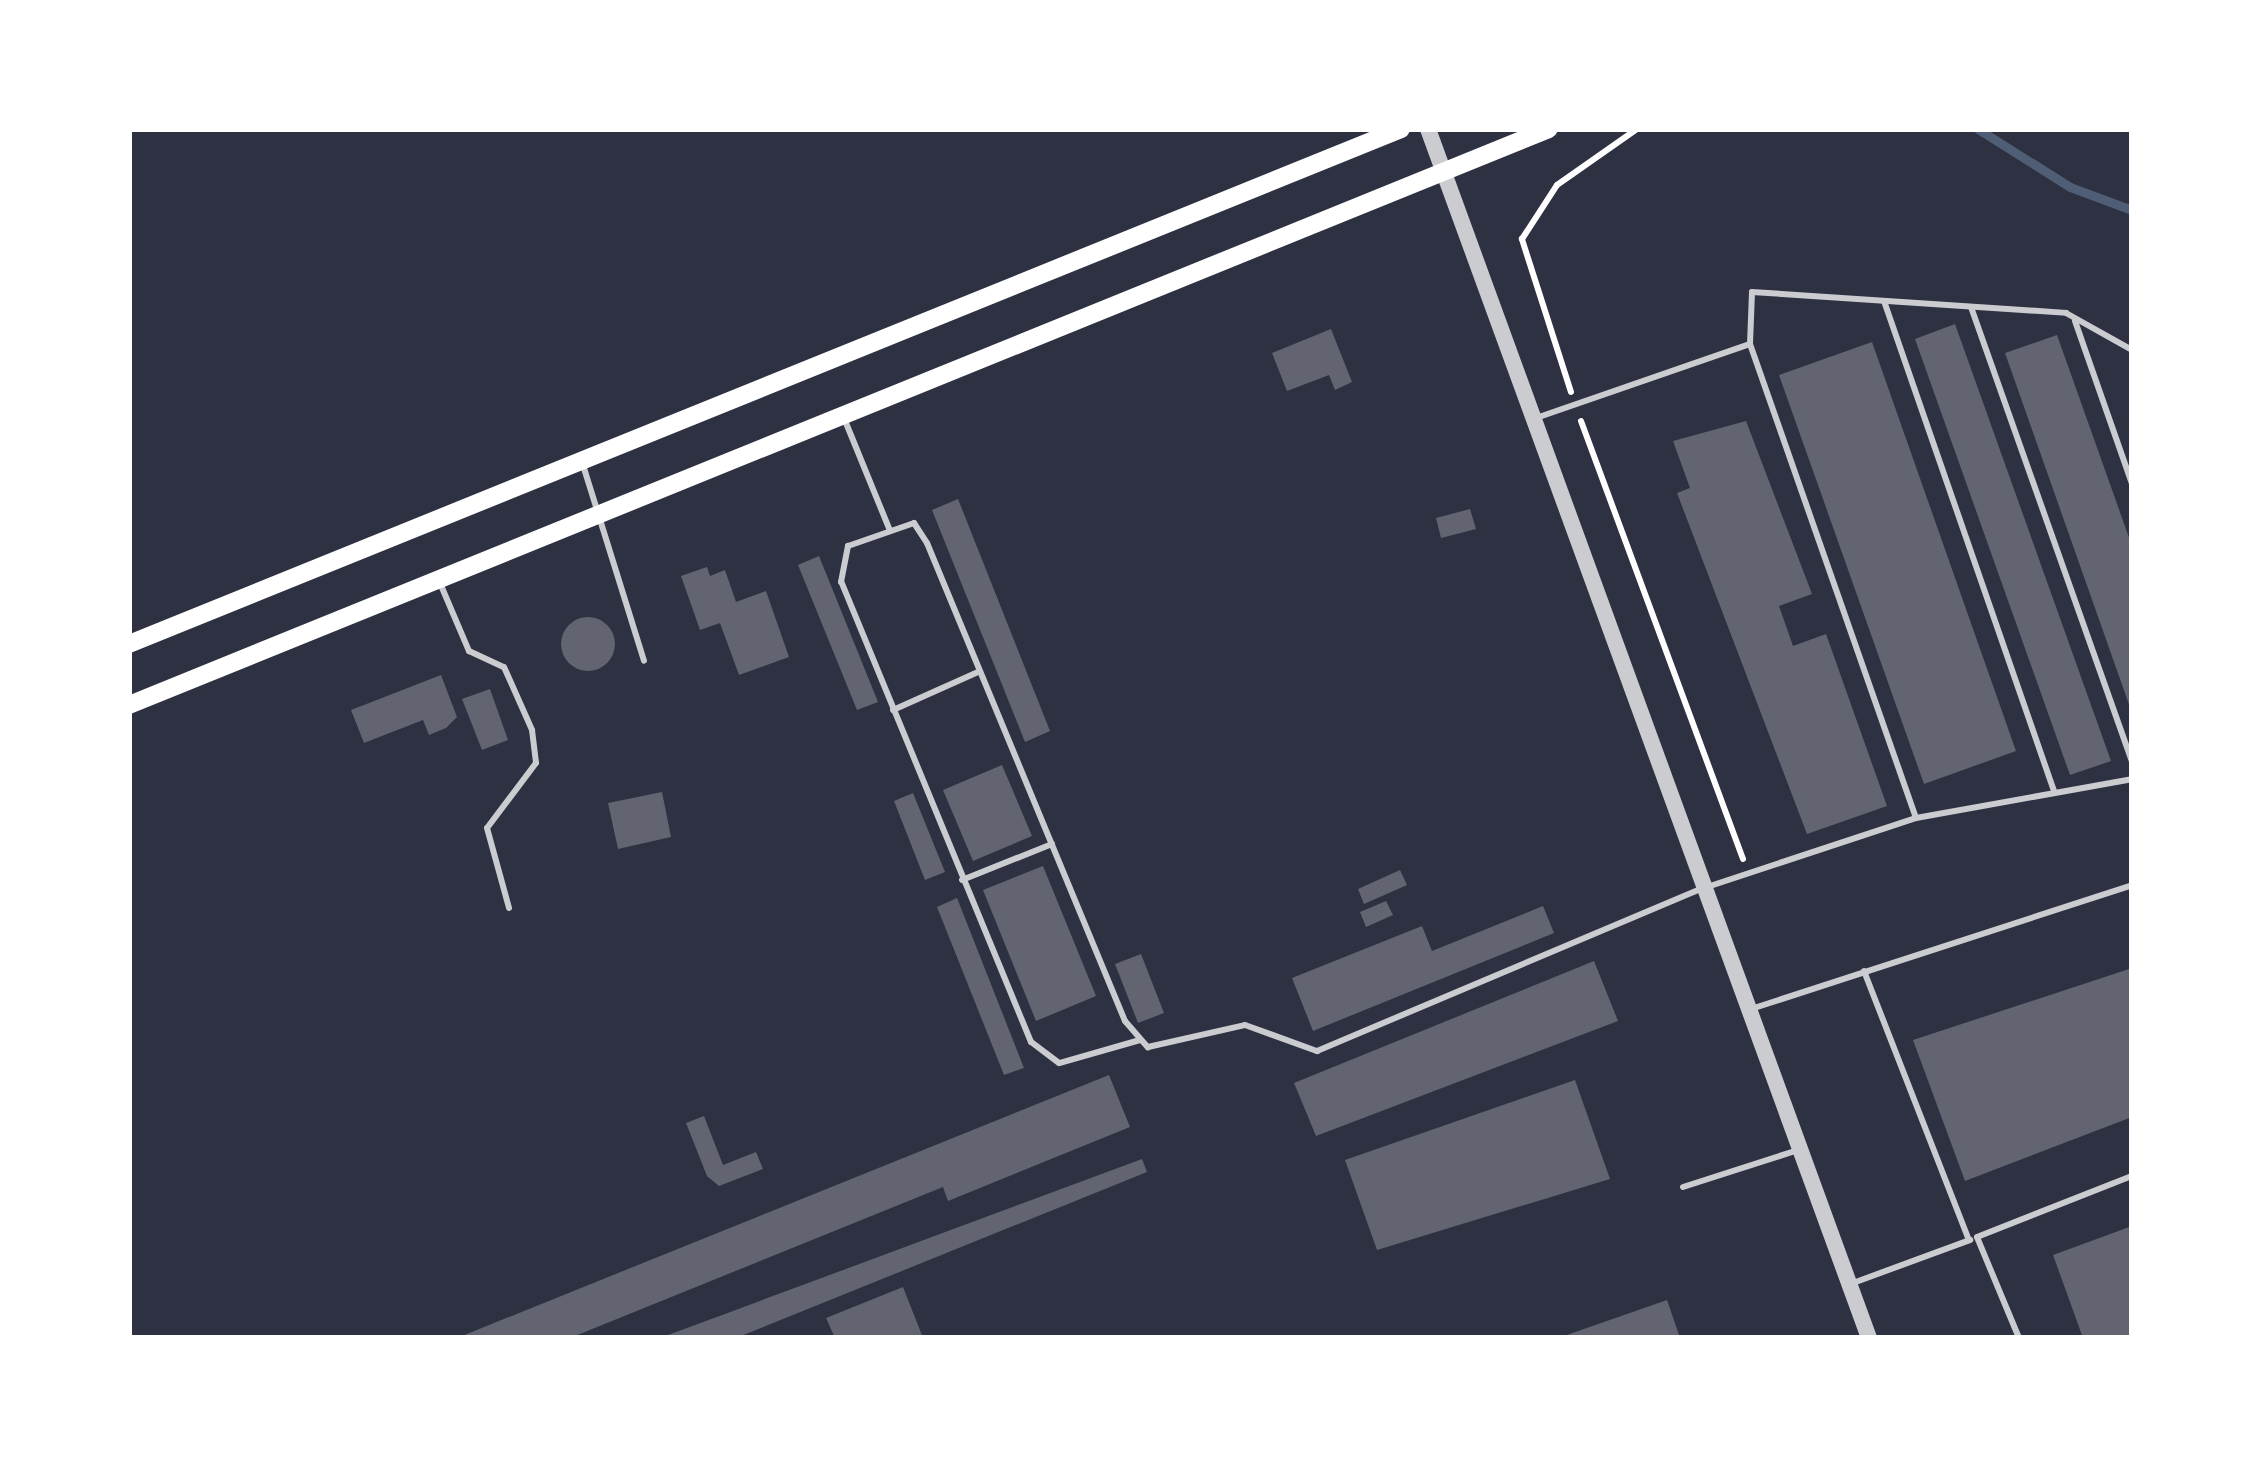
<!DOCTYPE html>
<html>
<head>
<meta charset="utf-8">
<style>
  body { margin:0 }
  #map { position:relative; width:2261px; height:1467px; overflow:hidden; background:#2d3142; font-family:"DM Sans",sans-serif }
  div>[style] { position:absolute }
  .stream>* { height:9px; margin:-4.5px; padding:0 4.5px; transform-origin:4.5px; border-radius:4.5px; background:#4f5d75 }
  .building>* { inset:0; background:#626471 }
  .round { border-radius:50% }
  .path>* { height:6px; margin:-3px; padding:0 3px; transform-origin:3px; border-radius:3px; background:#fff }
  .service>* { height:6px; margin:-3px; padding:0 3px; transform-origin:3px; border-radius:3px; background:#caccd0 }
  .tertiary>* { height:16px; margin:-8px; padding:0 8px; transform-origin:8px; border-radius:8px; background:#caccd0 }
  .secondary>* { height:18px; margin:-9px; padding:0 9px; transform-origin:9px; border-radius:9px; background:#fff }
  span { translate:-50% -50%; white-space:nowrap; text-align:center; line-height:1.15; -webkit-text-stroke:10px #fff; paint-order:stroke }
  .frame { position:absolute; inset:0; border:132px solid #fff; pointer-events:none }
</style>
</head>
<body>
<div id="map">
  <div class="stream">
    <div style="left:1978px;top:129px;width:109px;rotate:32.2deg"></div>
    <div style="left:2070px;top:187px;width:66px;rotate:20.4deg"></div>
  </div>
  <div class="building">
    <div style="clip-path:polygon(1955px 324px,2111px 761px,2070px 775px,1915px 339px)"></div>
    <div style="clip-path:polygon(1331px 329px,1352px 382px,1335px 390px,1329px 375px,1287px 391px,1272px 353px)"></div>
    <div style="clip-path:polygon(2057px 335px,2132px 546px,2132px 713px,2005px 353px)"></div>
    <div style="clip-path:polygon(1872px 342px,2016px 751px,1924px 784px,1779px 375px)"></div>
    <div style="clip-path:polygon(1746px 421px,1812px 594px,1779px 606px,1793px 646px,1826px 634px,1887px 806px,1807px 834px,1677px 493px,1690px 488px,1673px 441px)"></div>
    <div style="clip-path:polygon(958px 499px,1050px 731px,1025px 742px,932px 510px)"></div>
    <div style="clip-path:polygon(1470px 509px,1476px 529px,1441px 538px,1436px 518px)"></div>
    <div style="clip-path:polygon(819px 556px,878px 702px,857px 710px,798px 565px)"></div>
    <div style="clip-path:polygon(707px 567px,710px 576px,725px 570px,736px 602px,766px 591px,789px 657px,739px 675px,720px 623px,700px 630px,681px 576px)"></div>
    <div class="round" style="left:561px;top:617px;width:54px;height:54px"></div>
    <div style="clip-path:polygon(441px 675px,457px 717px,446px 728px,429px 735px,423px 720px,364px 743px,351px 710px)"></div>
    <div style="clip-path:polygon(490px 689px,508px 740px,482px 750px,462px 699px)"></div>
    <div style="clip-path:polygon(1002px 765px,1032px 836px,973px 861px,943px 790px)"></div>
    <div style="clip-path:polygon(662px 792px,671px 837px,618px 849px,608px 803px)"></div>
    <div style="clip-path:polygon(913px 793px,945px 872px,925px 880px,894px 801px)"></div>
    <div style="clip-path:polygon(1043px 866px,1096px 996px,1036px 1021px,983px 890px)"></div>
    <div style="clip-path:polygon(1400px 870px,1407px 885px,1364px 904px,1358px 889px)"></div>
    <div style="clip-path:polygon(957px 898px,1024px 1068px,1004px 1075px,937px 907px)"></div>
    <div style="clip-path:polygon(1386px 901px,1393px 915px,1366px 927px,1360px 912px)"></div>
    <div style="clip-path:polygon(1543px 906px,1554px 933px,1313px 1031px,1292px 978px,1422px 926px,1432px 951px)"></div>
    <div style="clip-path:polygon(1141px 954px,1164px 1013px,1138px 1023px,1115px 964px)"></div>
    <div style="clip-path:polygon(1594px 961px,1618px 1021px,1316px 1136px,1294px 1083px)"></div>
    <div style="clip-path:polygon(2132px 968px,2132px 1117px,1965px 1181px,1913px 1040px)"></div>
    <div style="clip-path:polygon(1109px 1075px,1130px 1127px,948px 1201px,943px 1187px,570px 1338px,457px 1338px)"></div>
    <div style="clip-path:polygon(1575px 1080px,1610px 1179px,1377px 1250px,1345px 1160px)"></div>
    <div style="clip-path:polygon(704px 1116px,723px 1165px,756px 1152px,763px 1169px,719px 1186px,707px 1176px,686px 1123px)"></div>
    <div style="clip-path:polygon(1142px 1159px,1147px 1172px,736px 1338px,660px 1338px)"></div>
    <div style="clip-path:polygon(2132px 1226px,2132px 1338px,2083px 1338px,2053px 1255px)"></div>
    <div style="clip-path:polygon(903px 1287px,923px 1338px,835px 1338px,826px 1318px)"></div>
    <div style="clip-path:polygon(1667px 1300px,1680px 1338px,1561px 1338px,1561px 1337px)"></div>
  </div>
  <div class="path">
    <div style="left:1571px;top:392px;width:161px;rotate:-107.8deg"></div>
    <div style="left:1522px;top:239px;width:64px;rotate:-57.1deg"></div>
    <div style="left:1557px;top:185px;width:98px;rotate:-35deg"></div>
    <div style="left:1581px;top:421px;width:467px;rotate:69.7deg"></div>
  </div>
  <div class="service">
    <div style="left:1884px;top:301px;width:519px;rotate:70.87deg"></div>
    <div style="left:1971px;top:307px;width:482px;rotate:70.5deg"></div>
    <div style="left:2075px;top:321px;width:173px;rotate:70.7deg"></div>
    <div style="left:844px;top:418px;width:122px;rotate:67.8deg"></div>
    <div style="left:1536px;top:418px;width:226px;rotate:-19.1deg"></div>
    <div style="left:583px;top:465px;width:205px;rotate:72.7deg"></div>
    <div style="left:440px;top:583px;width:74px;rotate:66.9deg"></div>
    <div style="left:469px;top:651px;width:38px;rotate:25deg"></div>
    <div style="left:504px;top:667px;width:69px;rotate:66deg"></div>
    <div style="left:532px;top:730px;width:33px;rotate:83deg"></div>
    <div style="left:536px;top:763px;width:81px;rotate:127deg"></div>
    <div style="left:487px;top:828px;width:83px;rotate:74.6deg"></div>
    <div style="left:893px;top:710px;width:95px;rotate:-24.1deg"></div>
    <div style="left:1916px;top:818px;width:502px;rotate:-109.3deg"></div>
    <div style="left:1750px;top:344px;width:52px;rotate:-87.8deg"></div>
    <div style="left:1752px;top:292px;width:315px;rotate:3.8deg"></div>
    <div style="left:2066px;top:313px;width:76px;rotate:29.3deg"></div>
    <div style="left:962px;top:880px;width:97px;rotate:-21.8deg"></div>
    <div style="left:1864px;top:971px;width:289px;rotate:68.7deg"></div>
    <div style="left:1751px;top:1009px;width:401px;rotate:-18deg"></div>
    <div style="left:1140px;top:1040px;width:84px;rotate:164.1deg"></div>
    <div style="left:1059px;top:1063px;width:35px;rotate:-143deg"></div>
    <div style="left:1031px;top:1042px;width:498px;rotate:-112.4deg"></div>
    <div style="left:841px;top:582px;width:37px;rotate:-79deg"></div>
    <div style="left:848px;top:546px;width:70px;rotate:-19.2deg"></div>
    <div style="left:914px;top:523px;width:24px;rotate:57deg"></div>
    <div style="left:927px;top:543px;width:517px;rotate:67.5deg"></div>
    <div style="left:1125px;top:1021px;width:35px;rotate:49deg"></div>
    <div style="left:1148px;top:1047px;width:99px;rotate:-12.8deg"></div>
    <div style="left:1245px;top:1025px;width:77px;rotate:19.9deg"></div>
    <div style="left:1317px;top:1051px;width:417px;rotate:-22.9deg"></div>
    <div style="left:1701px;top:889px;width:226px;rotate:-18.3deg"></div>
    <div style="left:1916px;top:818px;width:219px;rotate:-10.2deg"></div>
    <div style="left:1683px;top:1187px;width:121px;rotate:-17.8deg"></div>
    <div style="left:1853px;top:1283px;width:125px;rotate:-20.2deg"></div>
    <div style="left:2019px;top:1338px;width:109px;rotate:-112.6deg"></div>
    <div style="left:1977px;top:1237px;width:167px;rotate:-21.5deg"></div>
  </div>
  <div class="tertiary">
    <div style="left:1428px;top:129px;width:1287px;rotate:69.96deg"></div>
  </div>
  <div class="secondary">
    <div style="left:129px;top:644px;width:1372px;rotate:-22.04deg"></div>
    <div style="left:129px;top:705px;width:1532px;rotate:-22.08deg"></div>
  </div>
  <div class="frame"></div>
</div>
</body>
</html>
